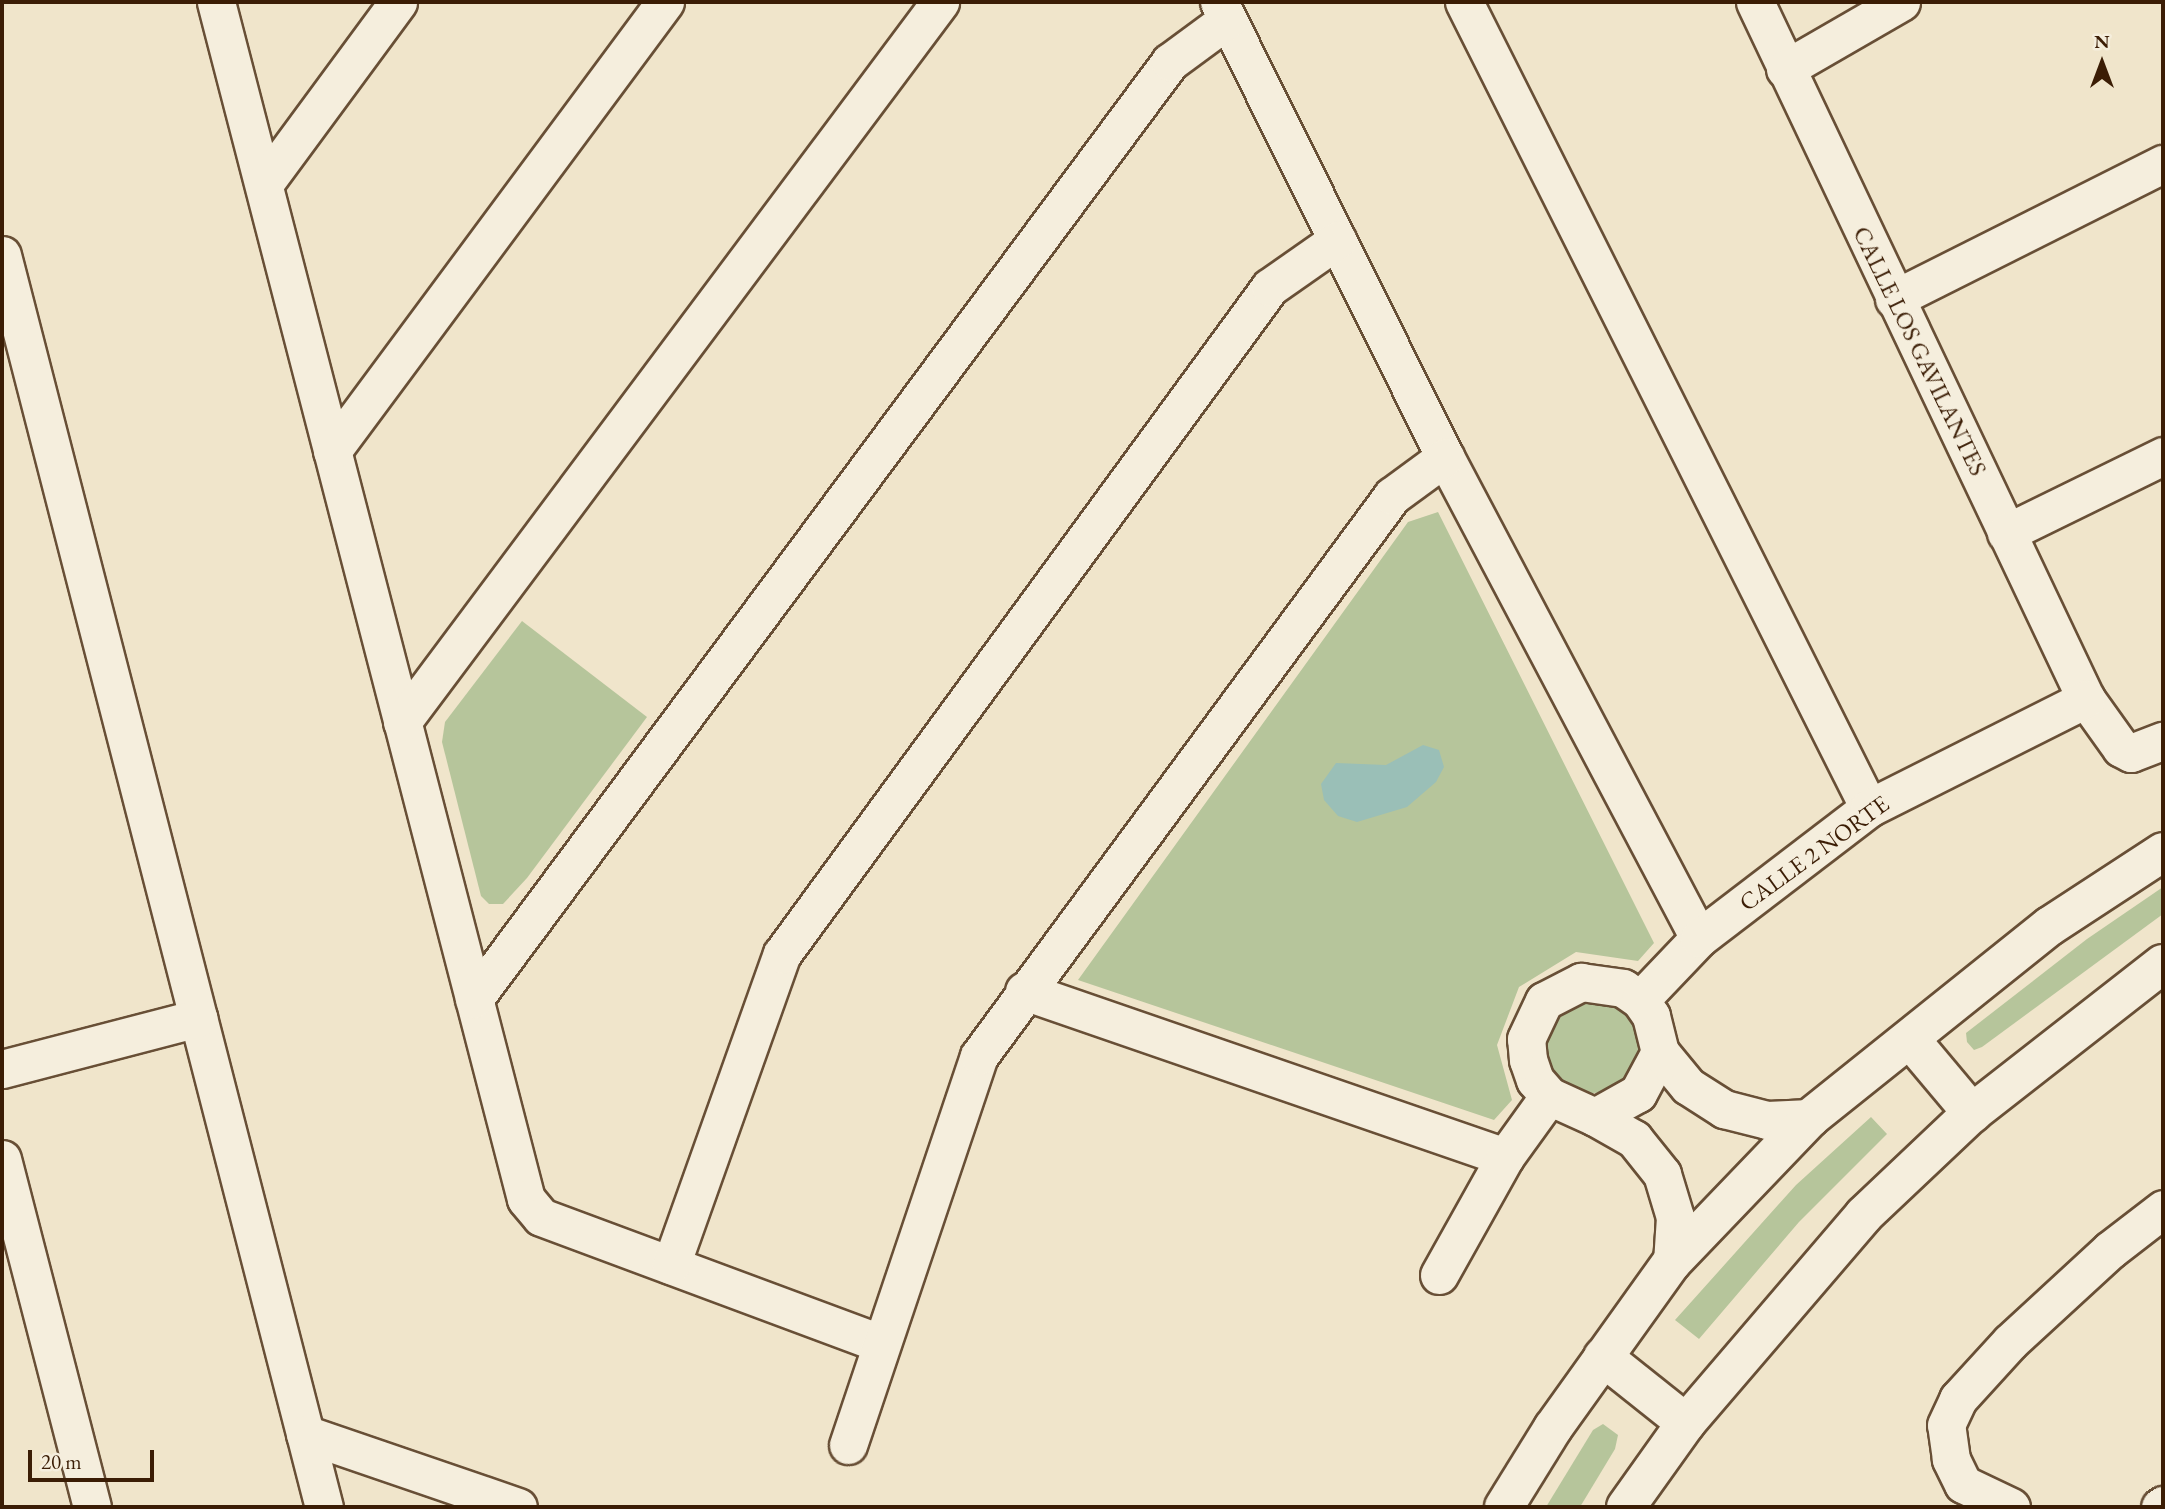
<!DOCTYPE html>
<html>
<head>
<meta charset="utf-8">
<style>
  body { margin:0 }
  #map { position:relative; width:2165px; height:1509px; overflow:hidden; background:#f0e5cb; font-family:"EB Garamond",serif }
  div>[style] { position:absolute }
  .green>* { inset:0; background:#b6c59b }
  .round { border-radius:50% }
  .water>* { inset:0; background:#9abfb7 }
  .roads { filter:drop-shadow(2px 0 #684f36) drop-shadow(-2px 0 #684f36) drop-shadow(0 2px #684f36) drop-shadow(0 -2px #684f36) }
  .street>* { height:37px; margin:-18.5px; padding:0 18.5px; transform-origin:18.5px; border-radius:18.5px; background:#f5eedd }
  .secondary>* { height:38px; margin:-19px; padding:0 19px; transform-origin:19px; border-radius:19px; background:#f5eedd }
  span { translate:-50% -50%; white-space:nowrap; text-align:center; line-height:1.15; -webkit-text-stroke:6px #f5eedd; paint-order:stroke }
  .street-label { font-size:24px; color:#3b1d05 }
  .frame { position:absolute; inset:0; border:4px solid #3b1d05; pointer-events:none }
  .north { position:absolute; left:2067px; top:28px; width:70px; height:70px; -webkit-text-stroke:5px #f5eedd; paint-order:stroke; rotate:0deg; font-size:19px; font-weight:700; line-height:28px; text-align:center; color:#3b1d05 }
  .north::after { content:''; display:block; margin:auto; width:24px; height:32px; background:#3b1d05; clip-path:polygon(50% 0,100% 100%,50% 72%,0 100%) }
  .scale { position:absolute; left:28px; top:1450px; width:126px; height:32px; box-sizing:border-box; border:4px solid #3b1d05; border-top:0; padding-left:9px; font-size:21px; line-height:24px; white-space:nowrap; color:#3b1d05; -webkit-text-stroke:5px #f5eedd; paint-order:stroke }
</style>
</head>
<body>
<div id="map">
  <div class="green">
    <div style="clip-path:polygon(1438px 512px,1654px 943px,1638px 961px,1576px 952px,1519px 987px,1497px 1045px,1512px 1100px,1494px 1120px,1078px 980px,1408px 522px)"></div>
    <div style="clip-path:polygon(522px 621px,647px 717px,527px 878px,503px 904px,489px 904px,481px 896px,442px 742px,445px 722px)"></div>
    <div style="clip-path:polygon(2163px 887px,2163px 914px,1982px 1047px,1974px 1050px,1967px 1042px,1966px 1033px,2087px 939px)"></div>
    <div class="round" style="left:1546px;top:1001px;width:92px;height:92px"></div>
    <div style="clip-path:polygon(1871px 1117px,1887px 1134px,1799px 1222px,1699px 1339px,1675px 1320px,1796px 1185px)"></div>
    <div style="clip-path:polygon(1603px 1424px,1618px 1435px,1615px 1449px,1580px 1507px,1546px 1507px,1593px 1430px)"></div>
  </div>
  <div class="water">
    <div style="clip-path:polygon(1423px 745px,1439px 750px,1444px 767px,1436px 782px,1407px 807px,1357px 822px,1338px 816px,1324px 800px,1321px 784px,1336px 763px,1386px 765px)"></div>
  </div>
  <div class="roads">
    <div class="street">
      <div style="left:216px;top:2px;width:1236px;rotate:75.48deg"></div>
      <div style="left:526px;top:1199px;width:23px;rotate:50deg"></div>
      <div style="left:541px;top:1217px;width:361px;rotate:20.4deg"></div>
      <div style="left:1219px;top:2px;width:508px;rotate:63.59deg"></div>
      <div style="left:1445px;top:457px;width:544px;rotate:62.16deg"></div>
      <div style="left:1464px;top:2px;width:902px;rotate:63.32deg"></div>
      <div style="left:1755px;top:2px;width:772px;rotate:64.6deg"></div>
      <div style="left:2086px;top:699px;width:60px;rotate:54.5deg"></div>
      <div style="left:2121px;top:748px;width:11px;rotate:27deg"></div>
      <div style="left:2131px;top:753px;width:34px;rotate:-21deg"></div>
      <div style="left:1785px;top:69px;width:134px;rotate:-30deg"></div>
      <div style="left:264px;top:184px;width:226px;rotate:-53.6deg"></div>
      <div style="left:2px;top:255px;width:1293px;rotate:75.58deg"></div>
      <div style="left:1894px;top:299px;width:301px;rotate:-26.7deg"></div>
      <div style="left:332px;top:451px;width:559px;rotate:-53.44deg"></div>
      <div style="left:2006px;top:533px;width:175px;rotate:-26.1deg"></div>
      <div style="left:402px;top:722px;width:899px;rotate:-53.23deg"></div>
      <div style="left:1581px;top:982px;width:42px;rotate:8.1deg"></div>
      <div style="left:1623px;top:988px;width:21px;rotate:35deg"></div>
      <div style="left:1640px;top:1000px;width:19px;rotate:55deg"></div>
      <div style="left:1651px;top:1016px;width:37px;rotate:76deg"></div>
      <div style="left:1660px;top:1052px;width:47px;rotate:118.2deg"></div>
      <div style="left:1638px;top:1093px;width:49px;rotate:150.8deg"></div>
      <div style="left:1595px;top:1117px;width:51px;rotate:-155.5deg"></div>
      <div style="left:1549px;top:1096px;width:21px;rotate:-131deg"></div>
      <div style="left:1535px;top:1080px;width:21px;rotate:-109deg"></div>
      <div style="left:1528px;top:1060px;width:21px;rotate:-95deg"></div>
      <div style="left:1526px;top:1039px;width:42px;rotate:-64.7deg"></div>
      <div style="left:1544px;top:1001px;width:42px;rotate:-27.2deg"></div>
      <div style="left:1024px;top:991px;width:509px;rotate:19.04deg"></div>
      <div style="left:474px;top:999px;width:1167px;rotate:-53.4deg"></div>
      <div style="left:1170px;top:62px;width:71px;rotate:-36.4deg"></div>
      <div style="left:1640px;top:1000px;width:86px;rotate:-46.4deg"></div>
      <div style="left:1699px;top:938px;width:214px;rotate:-37.4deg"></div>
      <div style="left:1869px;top:808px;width:243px;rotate:-26.7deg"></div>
      <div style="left:1660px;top:1052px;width:44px;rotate:50.5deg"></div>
      <div style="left:1688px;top:1086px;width:43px;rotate:32.6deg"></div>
      <div style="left:1724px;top:1109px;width:44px;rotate:14.3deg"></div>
      <div style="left:1767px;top:1120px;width:43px;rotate:-2.7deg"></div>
      <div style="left:2px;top:1069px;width:203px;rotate:-14.6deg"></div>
      <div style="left:1595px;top:1117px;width:45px;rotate:29.4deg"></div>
      <div style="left:1634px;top:1139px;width:45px;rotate:51.3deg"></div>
      <div style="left:1662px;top:1174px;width:45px;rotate:73.2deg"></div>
      <div style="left:1675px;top:1217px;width:45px;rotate:93.8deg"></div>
      <div style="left:2px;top:1159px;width:359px;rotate:75.5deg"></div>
      <div style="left:671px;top:1265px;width:330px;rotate:-70.4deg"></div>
      <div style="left:782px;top:954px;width:826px;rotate:-53.81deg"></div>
      <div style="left:1270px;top:287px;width:82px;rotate:-35deg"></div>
      <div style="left:1439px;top:1275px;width:135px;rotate:-60.8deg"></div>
      <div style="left:1505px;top:1157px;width:75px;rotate:-54.2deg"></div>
      <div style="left:305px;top:1434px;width:225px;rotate:18.9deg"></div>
      <div style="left:848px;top:1445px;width:410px;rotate:-71.4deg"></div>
      <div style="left:979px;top:1056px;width:696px;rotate:-53.59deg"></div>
      <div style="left:1392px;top:496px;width:66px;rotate:-36.3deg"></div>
      <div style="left:2011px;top:1507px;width:53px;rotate:-154.4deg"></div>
      <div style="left:1963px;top:1484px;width:28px;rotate:-116deg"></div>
      <div style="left:1951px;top:1459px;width:34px;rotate:-98deg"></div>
      <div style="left:1946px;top:1425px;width:29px;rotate:-65deg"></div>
      <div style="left:1958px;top:1399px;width:77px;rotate:-47.6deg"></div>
      <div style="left:2010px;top:1342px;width:136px;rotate:-42.6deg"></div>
      <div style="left:2110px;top:1250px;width:67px;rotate:-37.7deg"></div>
      <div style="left:2160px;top:1507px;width:4px;rotate:-34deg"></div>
    </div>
    <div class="secondary">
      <div style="left:1910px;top:1039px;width:97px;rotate:50deg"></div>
      <div style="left:1603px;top:1357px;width:106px;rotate:38.5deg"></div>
      <div style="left:1504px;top:1507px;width:93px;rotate:-58.2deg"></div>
      <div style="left:1553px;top:1428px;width:204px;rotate:-54.4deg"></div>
      <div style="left:1672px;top:1262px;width:199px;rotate:-46.2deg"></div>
      <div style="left:1810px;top:1118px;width:307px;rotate:-38.7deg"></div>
      <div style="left:2050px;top:926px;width:135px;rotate:-33.2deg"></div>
      <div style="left:1626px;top:1507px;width:103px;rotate:-54.5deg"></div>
      <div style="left:1686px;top:1423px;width:274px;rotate:-49.4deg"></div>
      <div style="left:1864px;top:1215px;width:149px;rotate:-43.4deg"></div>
      <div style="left:1972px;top:1113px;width:242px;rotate:-38deg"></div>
    </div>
  </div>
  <div class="street-label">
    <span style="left:1920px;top:351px;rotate:64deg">CALLE LOS GAVILANTES</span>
    <span style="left:1814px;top:853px;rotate:-36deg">CALLE 2 NORTE</span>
  </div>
  <div class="frame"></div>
  <div class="north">N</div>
  <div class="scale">20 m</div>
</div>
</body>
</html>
